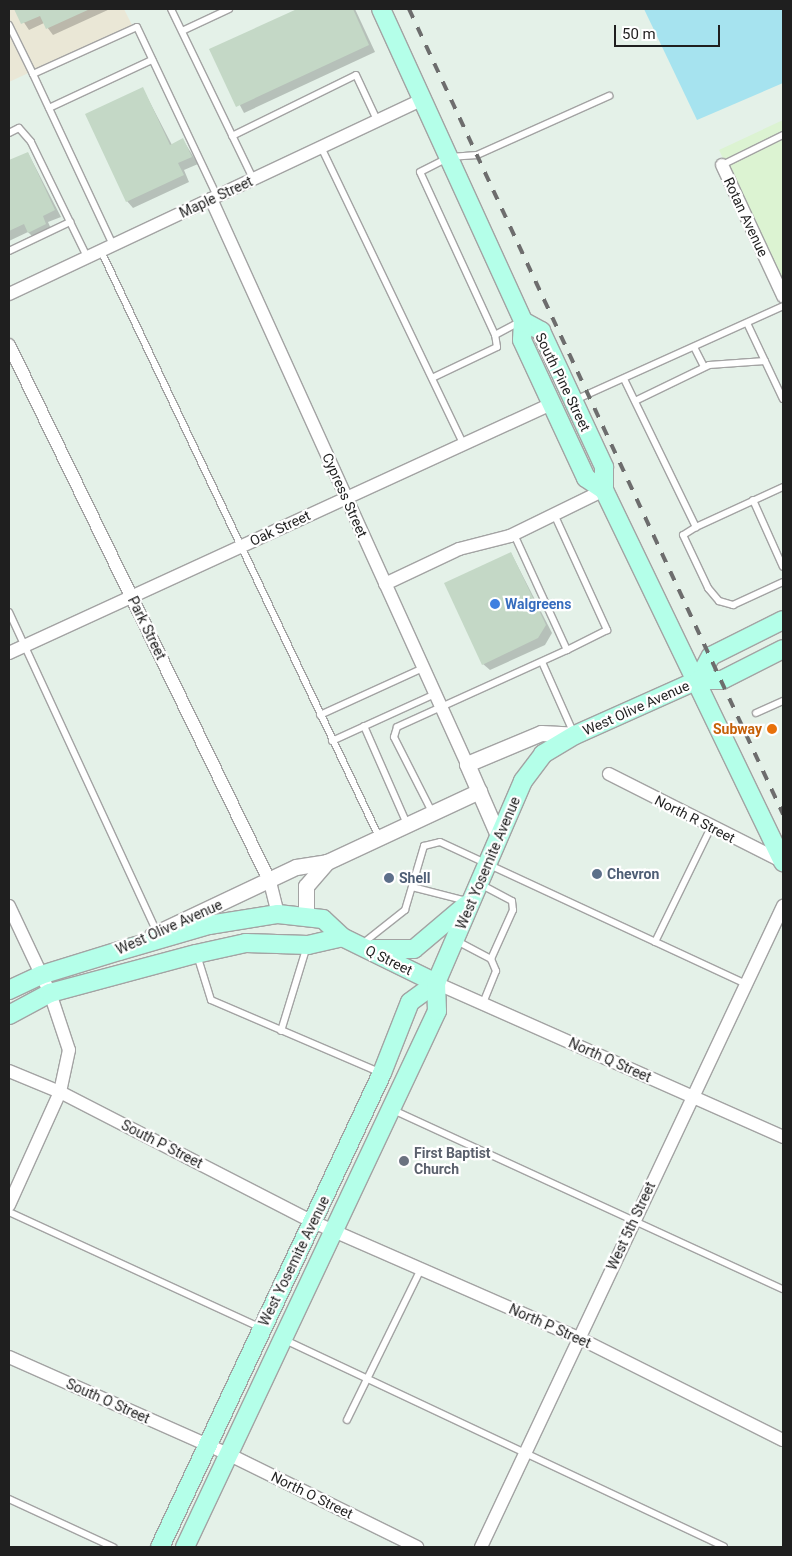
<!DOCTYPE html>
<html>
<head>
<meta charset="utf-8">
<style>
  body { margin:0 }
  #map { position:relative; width:792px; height:1556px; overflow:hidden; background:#e4f1e8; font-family:Roboto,sans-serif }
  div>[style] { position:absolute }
  .commercial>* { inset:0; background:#dcf3d2 }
  .industrial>* { inset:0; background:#eae7d6 }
  .grass>* { inset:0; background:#a6e3ef }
  .shadow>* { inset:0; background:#0003 }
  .building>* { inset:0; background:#c4d8c6 }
  .roads { filter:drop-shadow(1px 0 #a3a3a3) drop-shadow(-1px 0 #a3a3a3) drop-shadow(0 1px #a3a3a3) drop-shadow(0 -1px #a3a3a3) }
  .service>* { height:6px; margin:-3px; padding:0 3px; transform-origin:3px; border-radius:3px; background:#fff }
  .minor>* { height:12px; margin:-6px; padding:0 6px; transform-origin:6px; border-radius:6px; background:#fff }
  .tertiary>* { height:15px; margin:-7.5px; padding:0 7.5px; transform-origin:7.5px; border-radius:7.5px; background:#fff }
  .secondary>* { height:18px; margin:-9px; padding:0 9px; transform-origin:9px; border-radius:9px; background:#b4ffe9 }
  .rail>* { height:4px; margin-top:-2px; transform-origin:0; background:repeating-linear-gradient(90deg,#6d6d6d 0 10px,transparent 0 20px) }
  .dots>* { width:14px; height:14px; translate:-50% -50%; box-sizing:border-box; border:2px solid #fff; border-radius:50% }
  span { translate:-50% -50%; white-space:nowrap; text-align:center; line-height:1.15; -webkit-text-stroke:4.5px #fff; paint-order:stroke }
  .street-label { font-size:14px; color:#1f1f1f }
  .shop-label { font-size:14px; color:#366cbe; font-weight:700 }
  .left { translate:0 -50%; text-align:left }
  .food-label { font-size:14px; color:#c56008; font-weight:700 }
  .right { translate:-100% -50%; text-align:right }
  .service-label { font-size:14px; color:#4e5e75; font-weight:700 }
  .worship-label { font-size:14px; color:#5b616d; font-weight:700 }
  .frame { position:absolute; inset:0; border:10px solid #1f1f1f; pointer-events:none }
  .scale { position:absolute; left:614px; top:25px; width:106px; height:22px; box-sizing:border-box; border:2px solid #1f1f1f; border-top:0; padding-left:6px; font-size:15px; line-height:18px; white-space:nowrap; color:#1f1f1f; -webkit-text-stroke:4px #fff; paint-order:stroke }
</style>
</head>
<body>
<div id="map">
  <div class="commercial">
    <div style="clip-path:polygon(783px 120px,783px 280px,719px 150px)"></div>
  </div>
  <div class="industrial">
    <div style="clip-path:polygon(9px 9px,124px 9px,132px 25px,9px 82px)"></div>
  </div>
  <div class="grass">
    <div style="clip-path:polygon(644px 9px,783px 9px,783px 83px,697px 120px)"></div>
  </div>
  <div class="shadow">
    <div style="clip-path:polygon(15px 9px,110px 9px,53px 35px,44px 23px,29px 30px)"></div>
    <div style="clip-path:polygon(300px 9px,355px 9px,375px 52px,244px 113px,211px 50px)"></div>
    <div style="clip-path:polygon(143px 89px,172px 145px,183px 140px,198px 164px,184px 170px,189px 182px,133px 208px,127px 201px)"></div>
    <div style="clip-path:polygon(28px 153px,61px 217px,48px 222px,52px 231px,35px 239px,28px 232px,9px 241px,9px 162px)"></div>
    <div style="clip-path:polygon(511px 553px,552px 633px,545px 645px,490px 670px,483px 664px)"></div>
  </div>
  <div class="building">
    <div style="clip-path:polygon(14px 9px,90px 9px,46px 29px,40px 16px,21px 24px)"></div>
    <div style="clip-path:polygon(297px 9px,353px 9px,369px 45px,236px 107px,209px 49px)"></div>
    <div style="clip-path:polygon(143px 87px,170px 145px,183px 138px,192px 157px,178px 163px,184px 175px,126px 202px,85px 114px)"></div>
    <div style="clip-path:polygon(28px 152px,55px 210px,43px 216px,46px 224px,28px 233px,24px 224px,9px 231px,9px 160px)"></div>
    <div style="clip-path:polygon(511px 552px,546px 625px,538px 638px,482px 665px,444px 583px)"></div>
  </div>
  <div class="roads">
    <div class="service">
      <div style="left:171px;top:9px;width:189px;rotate:64.2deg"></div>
      <div style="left:9px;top:25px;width:55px;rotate:63.9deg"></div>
      <div style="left:182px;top:31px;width:52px;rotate:-25.1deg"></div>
      <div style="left:49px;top:108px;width:114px;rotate:-25deg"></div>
      <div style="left:9px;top:133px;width:11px;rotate:-27deg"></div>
      <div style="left:19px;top:128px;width:18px;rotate:49deg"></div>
      <div style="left:31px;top:142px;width:128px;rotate:64deg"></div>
      <div style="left:232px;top:136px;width:138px;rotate:-26.2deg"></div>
      <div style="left:356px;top:75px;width:50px;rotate:65deg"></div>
      <div style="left:321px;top:147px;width:328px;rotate:64.4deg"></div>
      <div style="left:722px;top:165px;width:68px;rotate:-26.2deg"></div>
      <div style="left:113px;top:245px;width:189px;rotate:-115.1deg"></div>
      <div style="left:33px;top:74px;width:114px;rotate:-24.3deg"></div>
      <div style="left:137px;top:27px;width:187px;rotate:64.7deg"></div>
      <div style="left:9px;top:251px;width:68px;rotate:-25.4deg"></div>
      <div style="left:101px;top:251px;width:649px;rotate:64.62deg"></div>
      <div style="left:747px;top:323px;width:84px;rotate:64.7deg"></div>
      <div style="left:495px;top:335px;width:179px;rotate:-114.7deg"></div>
      <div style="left:420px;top:172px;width:34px;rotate:-27deg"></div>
      <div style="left:450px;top:157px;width:27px;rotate:-4deg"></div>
      <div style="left:477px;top:155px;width:145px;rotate:-24.1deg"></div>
      <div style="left:694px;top:347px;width:22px;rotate:63deg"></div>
      <div style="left:432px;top:378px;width:72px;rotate:-25.5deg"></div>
      <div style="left:497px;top:347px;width:12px;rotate:-99deg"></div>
      <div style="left:495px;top:335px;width:30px;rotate:-28deg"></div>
      <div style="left:624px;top:379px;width:165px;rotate:64.1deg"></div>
      <div style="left:696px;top:527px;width:96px;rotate:-24.7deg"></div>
      <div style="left:575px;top:400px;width:228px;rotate:-24.3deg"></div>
      <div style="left:635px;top:401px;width:82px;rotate:-25.9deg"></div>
      <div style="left:709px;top:365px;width:56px;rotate:-4.1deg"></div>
      <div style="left:753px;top:500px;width:73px;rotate:65.9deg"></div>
      <div style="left:554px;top:514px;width:128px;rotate:65.4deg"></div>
      <div style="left:607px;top:630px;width:45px;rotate:153.4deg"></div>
      <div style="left:696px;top:527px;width:15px;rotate:148deg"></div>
      <div style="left:683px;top:535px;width:59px;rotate:64.7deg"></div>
      <div style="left:708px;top:588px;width:17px;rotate:50deg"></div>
      <div style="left:719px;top:601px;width:15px;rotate:16deg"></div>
      <div style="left:733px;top:605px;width:55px;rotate:-24.7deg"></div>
      <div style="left:9px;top:612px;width:353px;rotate:65.2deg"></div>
      <div style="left:542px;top:662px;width:79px;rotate:66deg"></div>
      <div style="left:756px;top:713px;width:30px;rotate:-24deg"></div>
      <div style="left:320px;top:715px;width:113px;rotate:-24.5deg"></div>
      <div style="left:364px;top:726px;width:107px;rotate:66.3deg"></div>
      <div style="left:332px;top:741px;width:113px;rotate:-24.5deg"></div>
      <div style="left:432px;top:812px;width:84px;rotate:-116.9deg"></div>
      <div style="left:394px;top:737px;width:10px;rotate:-73deg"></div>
      <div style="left:397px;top:727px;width:187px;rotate:-24.4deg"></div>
      <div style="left:567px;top:650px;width:128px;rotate:-114.6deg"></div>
      <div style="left:480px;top:884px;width:36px;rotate:28deg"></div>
      <div style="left:512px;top:901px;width:9px;rotate:84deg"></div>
      <div style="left:513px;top:910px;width:54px;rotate:114.2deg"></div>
      <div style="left:412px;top:887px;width:57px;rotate:14.3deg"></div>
      <div style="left:455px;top:940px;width:41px;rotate:27.8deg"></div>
      <div style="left:491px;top:959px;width:13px;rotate:67deg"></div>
      <div style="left:496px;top:971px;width:35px;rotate:112deg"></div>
      <div style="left:655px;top:942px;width:126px;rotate:-64deg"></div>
      <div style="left:362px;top:944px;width:55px;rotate:-38.3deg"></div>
      <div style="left:405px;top:910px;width:67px;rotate:-73.5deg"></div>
      <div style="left:424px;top:846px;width:16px;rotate:-14deg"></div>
      <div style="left:440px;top:842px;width:335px;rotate:24.9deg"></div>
      <div style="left:197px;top:955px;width:47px;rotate:72.7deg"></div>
      <div style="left:211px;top:1000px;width:185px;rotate:23.2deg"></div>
      <div style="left:281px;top:1031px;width:89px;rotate:-73deg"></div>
      <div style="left:391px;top:1109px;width:431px;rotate:24.7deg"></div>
      <div style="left:9px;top:1212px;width:277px;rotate:24.7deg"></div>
      <div style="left:285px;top:1340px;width:485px;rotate:25.2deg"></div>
      <div style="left:347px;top:1420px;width:168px;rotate:-63.9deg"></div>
      <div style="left:9px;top:1499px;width:115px;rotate:24.8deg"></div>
    </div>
    <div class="minor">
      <div style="left:722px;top:165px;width:145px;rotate:65deg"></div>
      <div style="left:211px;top:199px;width:620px;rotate:65.62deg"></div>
      <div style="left:9px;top:294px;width:458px;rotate:-25.2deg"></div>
      <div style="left:9px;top:345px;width:597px;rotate:64.08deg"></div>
      <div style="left:270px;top:882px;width:33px;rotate:76deg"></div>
      <div style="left:385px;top:584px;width:82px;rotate:-25.3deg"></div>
      <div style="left:459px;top:549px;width:53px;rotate:-14.3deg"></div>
      <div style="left:510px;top:536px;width:105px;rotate:-26.1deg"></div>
      <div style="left:9px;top:653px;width:596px;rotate:-24.67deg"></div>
      <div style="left:609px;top:774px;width:195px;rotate:26.8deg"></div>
      <div style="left:9px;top:906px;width:96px;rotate:64.8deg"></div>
      <div style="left:50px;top:993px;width:60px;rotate:71.6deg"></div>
      <div style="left:69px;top:1050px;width:43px;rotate:102.1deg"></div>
      <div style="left:60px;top:1092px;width:124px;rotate:114.3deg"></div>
      <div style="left:436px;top:983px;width:380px;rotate:23.9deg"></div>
      <div style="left:9px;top:1071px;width:55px;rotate:22.4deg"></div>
      <div style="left:60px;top:1092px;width:284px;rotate:27.2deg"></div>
      <div style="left:313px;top:1222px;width:290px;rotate:23.6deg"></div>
      <div style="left:579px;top:1338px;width:228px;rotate:26.6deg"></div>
      <div style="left:9px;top:1357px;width:240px;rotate:23.9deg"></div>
      <div style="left:228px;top:1454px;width:211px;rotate:26.2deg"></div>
      <div style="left:481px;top:1547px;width:709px;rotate:-64.77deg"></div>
    </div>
    <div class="tertiary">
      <div style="left:497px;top:833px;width:75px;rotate:-113.5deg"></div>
      <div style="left:467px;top:764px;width:80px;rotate:-22.7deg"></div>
      <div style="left:541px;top:733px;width:34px;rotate:3deg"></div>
      <div style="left:306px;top:916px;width:30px;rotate:-90deg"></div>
      <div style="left:306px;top:886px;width:32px;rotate:-49deg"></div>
      <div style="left:152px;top:935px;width:159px;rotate:-25.3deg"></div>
      <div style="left:296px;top:867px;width:31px;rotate:-9deg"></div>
      <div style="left:327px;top:862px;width:168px;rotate:-25deg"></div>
    </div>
    <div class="secondary">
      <div style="left:381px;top:9px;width:343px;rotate:65.5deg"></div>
      <div style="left:523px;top:321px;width:21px;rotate:29deg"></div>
      <div style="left:541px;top:331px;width:150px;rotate:65.1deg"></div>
      <div style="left:604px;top:467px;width:23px;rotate:90deg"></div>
      <div style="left:604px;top:490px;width:413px;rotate:64.3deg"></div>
      <div style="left:523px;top:321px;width:19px;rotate:93deg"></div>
      <div style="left:522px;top:340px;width:152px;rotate:65.1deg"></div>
      <div style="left:586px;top:478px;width:22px;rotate:34deg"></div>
      <div style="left:698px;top:680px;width:27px;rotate:-62deg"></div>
      <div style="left:711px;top:656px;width:80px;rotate:-26.6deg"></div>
      <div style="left:373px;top:949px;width:41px"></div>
      <div style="left:414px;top:949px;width:68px;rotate:-40.2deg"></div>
      <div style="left:9px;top:990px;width:35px;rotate:-25deg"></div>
      <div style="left:41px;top:975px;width:82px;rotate:-17.1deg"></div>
      <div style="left:119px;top:951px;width:94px;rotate:-16.1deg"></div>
      <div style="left:209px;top:925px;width:70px;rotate:-9.1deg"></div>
      <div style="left:278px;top:914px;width:45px;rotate:6.3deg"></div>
      <div style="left:323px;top:919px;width:26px;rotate:43deg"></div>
      <div style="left:342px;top:937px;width:105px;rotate:26.1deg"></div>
      <div style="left:9px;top:1015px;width:47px;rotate:-28.2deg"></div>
      <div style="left:50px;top:993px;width:151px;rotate:-15deg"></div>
      <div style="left:196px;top:954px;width:51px;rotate:-12.4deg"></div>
      <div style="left:246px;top:943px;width:62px;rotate:1.8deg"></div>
      <div style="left:308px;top:945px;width:35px;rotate:-13deg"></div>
      <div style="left:160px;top:1547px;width:523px;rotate:-64.9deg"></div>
      <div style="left:382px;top:1073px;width:76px;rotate:-68.5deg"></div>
      <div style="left:410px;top:1002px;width:32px;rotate:-36deg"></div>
      <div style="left:436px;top:983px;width:220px;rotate:-66.7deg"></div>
      <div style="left:523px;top:781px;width:34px;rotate:-53deg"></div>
      <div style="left:543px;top:754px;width:37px;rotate:-31deg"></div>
      <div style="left:575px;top:735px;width:135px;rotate:-24.1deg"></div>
      <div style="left:698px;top:680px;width:24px"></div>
      <div style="left:722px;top:680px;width:68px;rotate:-26.9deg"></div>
      <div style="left:185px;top:1547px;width:592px;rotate:-64.82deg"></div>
      <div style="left:437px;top:1011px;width:28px;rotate:-92deg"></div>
    </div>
  </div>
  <div class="rail">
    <div style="left:409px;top:9px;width:888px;rotate:65.08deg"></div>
  </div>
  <div class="dots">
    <div style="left:495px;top:604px;background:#3f7fe0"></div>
    <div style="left:772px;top:729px;background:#e8710a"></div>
    <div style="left:597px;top:874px;background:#5c6f8a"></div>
    <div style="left:389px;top:878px;background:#5c6f8a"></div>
    <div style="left:404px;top:1161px;background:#6b7280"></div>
  </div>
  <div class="street-label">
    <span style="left:216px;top:197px;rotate:-25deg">Maple Street</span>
    <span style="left:746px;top:217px;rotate:65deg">Rotan Avenue</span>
    <span style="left:563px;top:382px;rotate:64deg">South Pine Street</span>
    <span style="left:345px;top:495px;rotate:66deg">Cypress Street</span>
    <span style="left:280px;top:528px;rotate:-25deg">Oak Street</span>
    <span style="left:147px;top:628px;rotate:64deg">Park Street</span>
    <span style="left:636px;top:708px;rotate:-24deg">West Olive Avenue</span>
    <span style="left:695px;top:819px;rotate:27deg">North R Street</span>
    <span style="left:488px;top:863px;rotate:-67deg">West Yosemite Avenue</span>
    <span style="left:169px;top:927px;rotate:-24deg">West Olive Avenue</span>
    <span style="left:389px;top:960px;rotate:26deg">Q Street</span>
    <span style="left:610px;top:1060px;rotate:24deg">North Q Street</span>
    <span style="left:162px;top:1144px;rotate:27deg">South P Street</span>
    <span style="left:631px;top:1226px;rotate:-65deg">West 5th Street</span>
    <span style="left:294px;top:1261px;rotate:-64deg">West Yosemite Avenue</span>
    <span style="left:550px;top:1326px;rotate:24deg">North P Street</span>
    <span style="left:108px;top:1401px;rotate:24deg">South O Street</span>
    <span style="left:312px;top:1495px;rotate:26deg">North O Street</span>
  </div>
  <div class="shop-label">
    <span class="left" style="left:505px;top:604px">Walgreens</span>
  </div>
  <div class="food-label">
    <span class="right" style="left:762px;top:729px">Subway</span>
  </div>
  <div class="service-label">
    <span class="left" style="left:607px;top:874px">Chevron</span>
    <span class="left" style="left:399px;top:878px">Shell</span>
  </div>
  <div class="worship-label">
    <span class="left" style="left:414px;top:1161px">First Baptist<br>Church</span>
  </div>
  <div class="frame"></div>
  <div class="scale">50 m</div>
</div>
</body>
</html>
